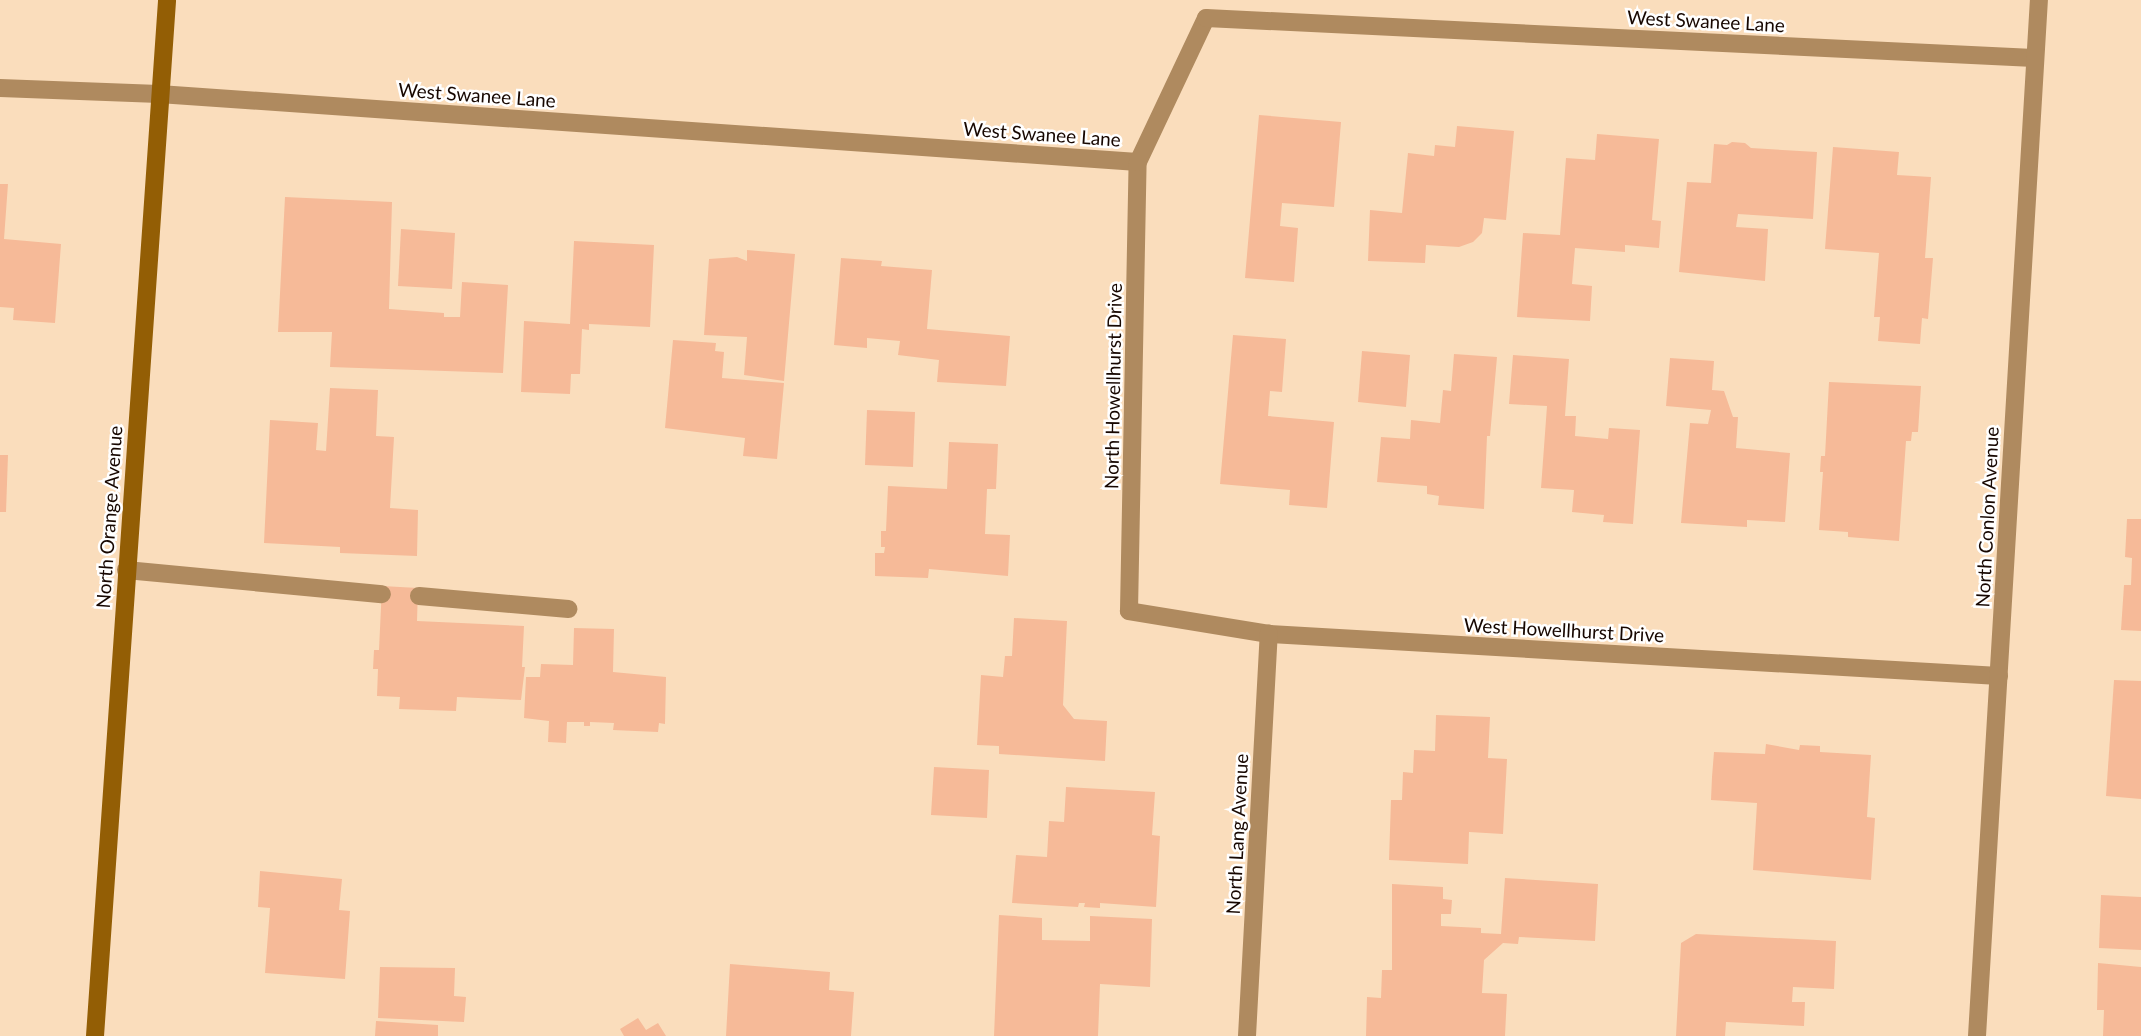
<!DOCTYPE html>
<html>
<head>
<meta charset="utf-8">
<style>
  body { margin:0 }
  #map { position:relative; width:2141px; height:1036px; overflow:hidden; background:#faddbc; font-family:Lato,sans-serif }
  div>[style] { position:absolute }
  .building>* { inset:0; background:#f6ba98 }
  .lane>* { height:18px; margin:-9px; padding:0 9px; transform-origin:9px; border-radius:9px; background:#af8a5f }
  .street>* { height:18px; margin:-9px; padding:0 9px; transform-origin:9px; border-radius:9px; background:#af8a5f }
  .secondary>* { height:18px; margin:-9px; padding:0 9px; transform-origin:9px; border-radius:9px; background:#935e05 }
  span { translate:-50% -50%; white-space:nowrap; text-align:center; line-height:1.15; -webkit-text-stroke:5px #fff; paint-order:stroke }
  .street-label { font-size:19px; color:#170700 }
</style>
</head>
<body>
<div id="map">
  <div class="building">
    <div style="clip-path:polygon(1259px 115px,1341px 122px,1334px 207px,1282px 203px,1280px 226px,1298px 228px,1294px 282px,1245px 278px)"></div>
    <div style="clip-path:polygon(1457px 126px,1514px 131px,1506px 220px,1484px 218px,1482px 233px,1473px 242px,1459px 247px,1426px 245px,1425px 263px,1368px 261px,1370px 210px,1402px 213px,1408px 153px,1434px 156px,1435px 145px,1455px 147px)"></div>
    <div style="clip-path:polygon(1597px 134px,1659px 139px,1652px 220px,1661px 221px,1659px 248px,1625px 245px,1625px 252px,1575px 248px,1572px 284px,1592px 286px,1590px 321px,1517px 317px,1523px 233px,1560px 235px,1566px 158px,1595px 160px)"></div>
    <div style="clip-path:polygon(1732px 142px,1745px 143px,1751px 148px,1817px 152px,1813px 219px,1738px 214px,1736px 227px,1768px 229px,1765px 281px,1679px 272px,1687px 182px,1711px 183px,1714px 144px,1727px 145px)"></div>
    <div style="clip-path:polygon(1833px 147px,1899px 152px,1897px 175px,1931px 177px,1925px 258px,1933px 258px,1928px 319px,1922px 318px,1920px 344px,1878px 341px,1880px 317px,1874px 317px,1879px 253px,1825px 249px)"></div>
    <div style="clip-path:polygon(0 184px,8px 184px,4px 239px,61px 244px,55px 323px,13px 320px,14px 308px,0 307px)"></div>
    <div style="clip-path:polygon(285px 197px,392px 202px,389px 309px,444px 313px,444px 317px,460px 317px,462px 282px,508px 285px,503px 373px,330px 367px,332px 332px,278px 332px)"></div>
    <div style="clip-path:polygon(401px 229px,455px 233px,452px 289px,398px 286px)"></div>
    <div style="clip-path:polygon(574px 241px,654px 245px,650px 327px,589px 324px,589px 330px,582px 329px,580px 374px,571px 374px,570px 394px,521px 392px,524px 321px,570px 324px)"></div>
    <div style="clip-path:polygon(747px 250px,795px 254px,784px 381px,744px 375px,747px 337px,704px 335px,709px 259px,737px 257px,747px 261px)"></div>
    <div style="clip-path:polygon(841px 258px,882px 261px,881px 266px,932px 270px,927px 329px,1010px 336px,1006px 386px,937px 382px,939px 360px,898px 355px,900px 341px,867px 338px,867px 348px,834px 345px)"></div>
    <div style="clip-path:polygon(1233px 335px,1286px 339px,1282px 392px,1270px 391px,1268px 416px,1334px 422px,1327px 508px,1289px 505px,1290px 490px,1220px 484px)"></div>
    <div style="clip-path:polygon(673px 340px,716px 343px,715px 351px,724px 352px,722px 378px,784px 383px,777px 459px,743px 456px,745px 438px,665px 428px)"></div>
    <div style="clip-path:polygon(1362px 351px,1410px 355px,1406px 407px,1358px 402px)"></div>
    <div style="clip-path:polygon(1454px 354px,1497px 357px,1490px 436px,1487px 436px,1484px 509px,1438px 505px,1439px 496px,1427px 494px,1427px 486px,1377px 482px,1381px 437px,1410px 439px,1411px 420px,1440px 423px,1443px 390px,1451px 391px)"></div>
    <div style="clip-path:polygon(1513px 355px,1569px 359px,1565px 416px,1576px 416px,1575px 436px,1608px 439px,1609px 428px,1640px 430px,1633px 524px,1603px 522px,1604px 515px,1572px 512px,1574px 490px,1541px 488px,1547px 406px,1509px 404px)"></div>
    <div style="clip-path:polygon(1670px 358px,1714px 361px,1712px 390px,1724px 391px,1733px 417px,1738px 417px,1736px 448px,1790px 453px,1785px 522px,1747px 520px,1747px 527px,1681px 523px,1690px 423px,1708px 424px,1711px 410px,1666px 406px)"></div>
    <div style="clip-path:polygon(1829px 382px,1921px 386px,1918px 432px,1912px 432px,1911px 441px,1906px 441px,1899px 541px,1848px 537px,1848px 532px,1819px 530px,1823px 472px,1820px 472px,1821px 456px,1825px 456px)"></div>
    <div style="clip-path:polygon(330px 388px,378px 390px,376px 436px,394px 437px,390px 508px,418px 510px,417px 556px,340px 553px,340px 547px,264px 543px,270px 420px,318px 423px,316px 450px,326px 451px)"></div>
    <div style="clip-path:polygon(867px 410px,915px 412px,913px 467px,865px 465px)"></div>
    <div style="clip-path:polygon(949px 442px,998px 444px,996px 489px,987px 489px,985px 534px,1010px 535px,1008px 576px,929px 569px,928px 578px,875px 576px,875px 553px,884px 553px,885px 547px,881px 547px,881px 531px,886px 531px,888px 486px,947px 489px)"></div>
    <div style="clip-path:polygon(0 455px,8px 455px,6px 512px,0 512px)"></div>
    <div style="clip-path:polygon(2127px 519px,2141px 519px,2141px 631px,2121px 630px,2124px 585px,2131px 585px,2132px 558px,2125px 557px)"></div>
    <div style="clip-path:polygon(382px 586px,418px 588px,417px 621px,524px 626px,522px 667px,525px 667px,521px 700px,457px 697px,456px 711px,399px 709px,400px 697px,377px 696px,378px 669px,373px 669px,374px 650px,379px 650px)"></div>
    <div style="clip-path:polygon(1014px 618px,1067px 621px,1063px 705px,1074px 719px,1107px 721px,1105px 761px,999px 754px,999px 746px,977px 745px,981px 675px,1003px 677px,1005px 656px,1012px 656px)"></div>
    <div style="clip-path:polygon(574px 628px,614px 629px,613px 672px,666px 677px,665px 724px,659px 723px,658px 732px,613px 730px,614px 723px,590px 722px,590px 726px,584px 726px,584px 722px,567px 722px,566px 743px,548px 742px,549px 721px,524px 718px,526px 677px,540px 677px,541px 664px,573px 665px)"></div>
    <div style="clip-path:polygon(2114px 680px,2141px 681px,2141px 799px,2106px 796px)"></div>
    <div style="clip-path:polygon(1436px 715px,1490px 717px,1488px 758px,1507px 759px,1503px 834px,1469px 832px,1468px 864px,1389px 860px,1391px 800px,1402px 800px,1403px 772px,1413px 773px,1414px 750px,1435px 751px)"></div>
    <div style="clip-path:polygon(1766px 744px,1799px 750px,1800px 745px,1820px 746px,1820px 752px,1871px 755px,1867px 817px,1875px 818px,1871px 880px,1753px 870px,1757px 803px,1711px 800px,1712px 777px,1714px 752px,1765px 754px)"></div>
    <div style="clip-path:polygon(934px 767px,989px 770px,987px 818px,931px 815px)"></div>
    <div style="clip-path:polygon(1066px 787px,1155px 792px,1152px 835px,1160px 836px,1156px 907px,1100px 903px,1100px 908px,1084px 907px,1085px 903px,1079px 903px,1078px 907px,1012px 903px,1016px 855px,1047px 857px,1049px 821px,1064px 822px)"></div>
    <div style="clip-path:polygon(260px 871px,342px 879px,339px 910px,350px 911px,345px 979px,265px 973px,270px 908px,258px 907px)"></div>
    <div style="clip-path:polygon(1505px 878px,1598px 884px,1595px 941px,1519px 937px,1518px 944px,1503px 943px,1484px 960px,1482px 993px,1507px 994px,1505px 1036px,1366px 1036px,1367px 997px,1381px 998px,1382px 970px,1392px 970px,1392px 884px,1443px 887px,1443px 899px,1452px 900px,1451px 914px,1441px 914px,1441px 926px,1481px 928px,1481px 933px,1501px 934px)"></div>
    <div style="clip-path:polygon(2101px 895px,2141px 897px,2141px 950px,2099px 948px)"></div>
    <div style="clip-path:polygon(999px 915px,1042px 918px,1042px 940px,1090px 941px,1090px 916px,1152px 919px,1150px 987px,1100px 984px,1098px 1036px,994px 1036px)"></div>
    <div style="clip-path:polygon(1696px 934px,1836px 941px,1834px 989px,1793px 987px,1792px 1002px,1805px 1002px,1804px 1026px,1726px 1022px,1725px 1036px,1676px 1036px,1681px 943px)"></div>
    <div style="clip-path:polygon(2098px 963px,2141px 967px,2141px 1036px,2103px 1036px,2104px 1010px,2097px 1010px)"></div>
    <div style="clip-path:polygon(730px 964px,830px 972px,829px 990px,854px 992px,851px 1036px,726px 1036px)"></div>
    <div style="clip-path:polygon(380px 967px,455px 968px,454px 996px,466px 997px,464px 1022px,378px 1018px)"></div>
    <div style="clip-path:polygon(638px 1018px,646px 1030px,658px 1023px,666px 1036px,624px 1036px,620px 1029px)"></div>
    <div style="clip-path:polygon(376px 1021px,438px 1025px,438px 1036px,375px 1036px)"></div>
  </div>
  <div class="lane">
    <div style="left:126px;top:570px;width:257px;rotate:5.4deg"></div>
    <div style="left:419px;top:596px;width:150px;rotate:5deg"></div>
  </div>
  <div class="street">
    <div style="left:0;top:88px;width:159px;rotate:2.2deg"></div>
    <div style="left:159px;top:94px;width:981px;rotate:3.97deg"></div>
    <div style="left:1999px;top:676px;width:731px;rotate:-176.71deg"></div>
    <div style="left:1269px;top:634px;width:142px;rotate:-170.7deg"></div>
    <div style="left:1129px;top:611px;width:449px;rotate:-88.9deg"></div>
    <div style="left:1138px;top:162px;width:159px;rotate:-64.7deg"></div>
    <div style="left:1206px;top:18px;width:829px;rotate:2.77deg"></div>
    <div style="left:1247px;top:1036px;width:403px;rotate:-86.9deg"></div>
    <div style="left:1977px;top:1036px;width:1038px;rotate:-86.58deg"></div>
  </div>
  <div class="secondary">
    <div style="left:95px;top:1036px;width:1038px;rotate:-86.02deg"></div>
  </div>
  <div class="street-label">
    <span style="left:1706px;top:21px;rotate:3deg">West Swanee Lane</span>
    <span style="left:477px;top:95px;rotate:4deg">West Swanee Lane</span>
    <span style="left:1042px;top:134px;rotate:4deg">West Swanee Lane</span>
    <span style="left:1113px;top:386px;rotate:-89deg">North Howellhurst Drive</span>
    <span style="left:109px;top:517px;rotate:-86deg">North Orange Avenue</span>
    <span style="left:1987px;top:517px;rotate:-87deg">North Conlon Avenue</span>
    <span style="left:1564px;top:630px;rotate:3deg">West Howellhurst Drive</span>
    <span style="left:1237px;top:834px;rotate:-87deg">North Lang Avenue</span>
  </div>
</div>
</body>
</html>
